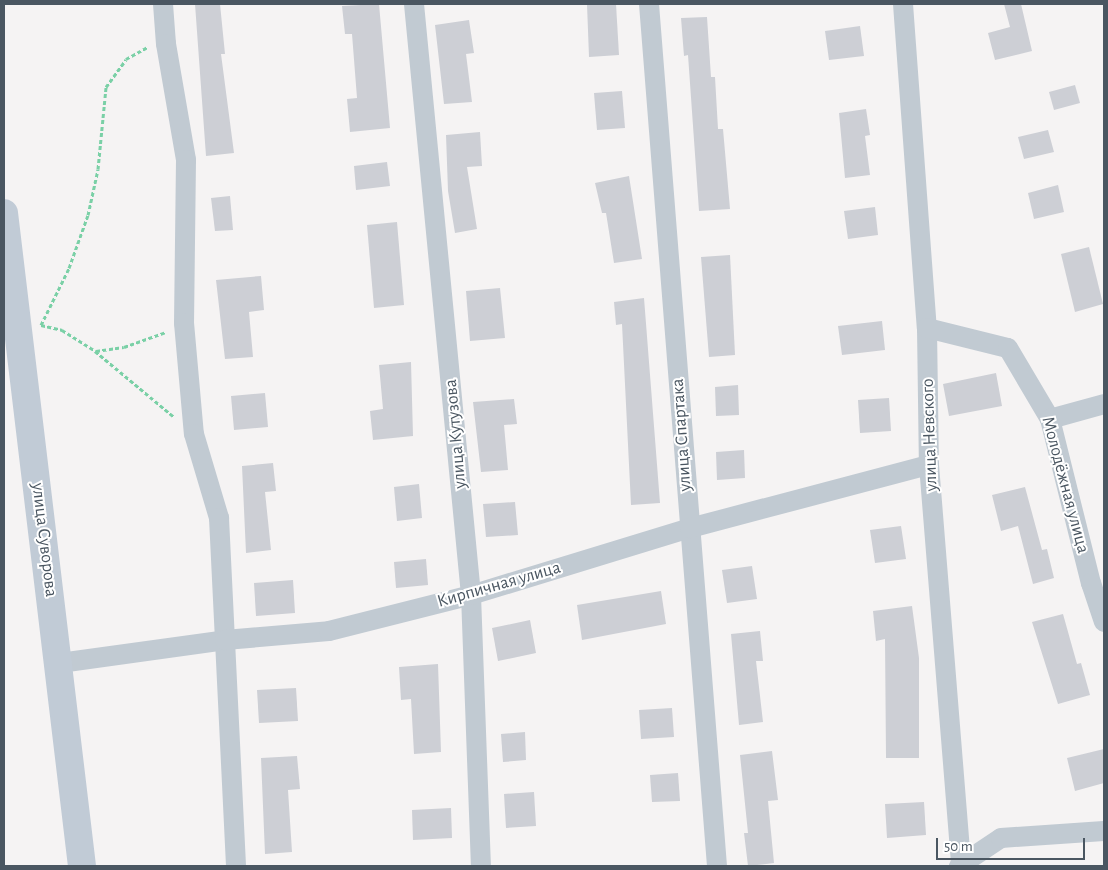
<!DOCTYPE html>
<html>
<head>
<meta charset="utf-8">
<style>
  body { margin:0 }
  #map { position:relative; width:1108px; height:870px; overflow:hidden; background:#f5f3f3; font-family:"Alegreya Sans",sans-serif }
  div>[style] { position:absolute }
  .building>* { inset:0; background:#cdcfd5 }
  .path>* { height:3px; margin-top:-1.5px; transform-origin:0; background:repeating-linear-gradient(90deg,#7ad0a6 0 4px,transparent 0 6.5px) }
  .street>* { height:20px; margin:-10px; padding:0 10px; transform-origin:10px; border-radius:10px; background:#c1cad2 }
  .secondary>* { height:28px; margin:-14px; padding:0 14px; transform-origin:14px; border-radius:14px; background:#c1cbd6 }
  span { translate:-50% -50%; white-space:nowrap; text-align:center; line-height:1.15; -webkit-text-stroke:4px #fff; paint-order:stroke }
  .street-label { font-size:18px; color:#4a5661 }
  .frame { position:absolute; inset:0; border:5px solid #4a5661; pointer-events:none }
  .scale { position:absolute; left:936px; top:838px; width:149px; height:22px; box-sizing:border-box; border:2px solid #4a5661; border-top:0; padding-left:6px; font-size:15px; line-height:18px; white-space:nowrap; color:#4a5661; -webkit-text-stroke:4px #fff; paint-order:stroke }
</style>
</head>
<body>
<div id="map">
  <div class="building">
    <div style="clip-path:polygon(195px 4px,220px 4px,225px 54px,221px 54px,234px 153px,206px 156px)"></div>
    <div style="clip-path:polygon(379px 4px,390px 128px,350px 132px,347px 99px,357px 98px,352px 34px,345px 34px,342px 6px)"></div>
    <div style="clip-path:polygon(587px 4px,616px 4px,619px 55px,589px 57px)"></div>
    <div style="clip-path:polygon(1004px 4px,1021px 4px,1032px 51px,995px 60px,988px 33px,1010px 27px)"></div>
    <div style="clip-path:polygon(707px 17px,711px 77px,715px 77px,718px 129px,723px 129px,730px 209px,699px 211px,688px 55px,684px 56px,681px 18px)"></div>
    <div style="clip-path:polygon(469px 20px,474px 53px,466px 54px,472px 102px,444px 104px,435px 25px)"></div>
    <div style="clip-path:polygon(860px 26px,864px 56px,829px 60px,825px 31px)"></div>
    <div style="clip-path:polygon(1075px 85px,1080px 103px,1054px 110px,1049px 92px)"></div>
    <div style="clip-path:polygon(622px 91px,625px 128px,597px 130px,594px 93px)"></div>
    <div style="clip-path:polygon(866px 109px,870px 135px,865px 136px,870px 175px,845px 178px,839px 113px)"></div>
    <div style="clip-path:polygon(1048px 130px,1054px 152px,1024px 159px,1018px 137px)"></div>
    <div style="clip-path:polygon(480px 132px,482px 166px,467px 167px,477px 229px,455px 233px,448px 191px,446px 135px)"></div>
    <div style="clip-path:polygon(387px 162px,390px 186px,356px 190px,354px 166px)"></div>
    <div style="clip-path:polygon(629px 176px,642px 259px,614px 263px,606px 213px,602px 213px,595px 183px)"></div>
    <div style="clip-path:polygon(1058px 185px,1064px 212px,1034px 219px,1028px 193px)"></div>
    <div style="clip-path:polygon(230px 196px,233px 230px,215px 231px,211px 198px)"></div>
    <div style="clip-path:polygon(875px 207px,878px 235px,848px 239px,844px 211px)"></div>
    <div style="clip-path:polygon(397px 222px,404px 305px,374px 308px,367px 225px)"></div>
    <div style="clip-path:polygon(1089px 247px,1103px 304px,1075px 312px,1061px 254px)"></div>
    <div style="clip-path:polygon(730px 255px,735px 355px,709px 357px,701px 257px)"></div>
    <div style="clip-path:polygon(261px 276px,264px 310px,249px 312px,253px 357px,225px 359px,216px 280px)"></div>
    <div style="clip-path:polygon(500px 288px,505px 338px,470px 341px,466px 291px)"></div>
    <div style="clip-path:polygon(644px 298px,660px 503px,631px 505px,622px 324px,616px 325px,614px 302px)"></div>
    <div style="clip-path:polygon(882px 321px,885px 350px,842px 355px,838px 326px)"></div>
    <div style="clip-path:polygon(411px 362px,413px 436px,373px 440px,370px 411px,383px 409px,379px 365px)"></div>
    <div style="clip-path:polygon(996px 373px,1002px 406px,949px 416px,943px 384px)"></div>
    <div style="clip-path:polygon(738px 385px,739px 415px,716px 416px,715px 387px)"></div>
    <div style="clip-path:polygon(265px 393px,268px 427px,234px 430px,231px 396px)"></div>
    <div style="clip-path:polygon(889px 398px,891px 431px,860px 433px,858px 400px)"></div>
    <div style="clip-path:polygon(514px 399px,517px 424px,504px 425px,508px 470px,481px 472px,473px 402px)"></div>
    <div style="clip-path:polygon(744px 450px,745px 478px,717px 480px,716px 452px)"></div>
    <div style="clip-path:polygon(273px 463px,276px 491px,265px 492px,271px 550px,246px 553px,242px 466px)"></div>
    <div style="clip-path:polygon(419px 484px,422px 518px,397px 521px,394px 487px)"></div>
    <div style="clip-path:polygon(1025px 487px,1042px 550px,1047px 549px,1054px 578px,1033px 584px,1018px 526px,1001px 531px,992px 495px)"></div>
    <div style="clip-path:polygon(515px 502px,518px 535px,486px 537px,483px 504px)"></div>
    <div style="clip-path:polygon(901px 526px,906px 559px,875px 563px,870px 530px)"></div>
    <div style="clip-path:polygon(426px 559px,428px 585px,396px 588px,394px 562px)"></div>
    <div style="clip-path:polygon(752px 566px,757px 599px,727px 603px,722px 570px)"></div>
    <div style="clip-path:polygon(293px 580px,295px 613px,256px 616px,254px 583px)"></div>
    <div style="clip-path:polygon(661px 591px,666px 624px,582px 640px,577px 605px)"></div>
    <div style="clip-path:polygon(912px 606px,919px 658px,919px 758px,886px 758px,885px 639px,876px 641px,873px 611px)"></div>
    <div style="clip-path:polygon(1063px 614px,1077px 664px,1081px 663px,1090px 695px,1058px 704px,1032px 622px)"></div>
    <div style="clip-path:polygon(530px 620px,536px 653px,498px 661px,492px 628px)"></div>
    <div style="clip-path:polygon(760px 631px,763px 661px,756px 661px,763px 722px,739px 725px,731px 634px)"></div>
    <div style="clip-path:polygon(438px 664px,441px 752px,414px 754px,411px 699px,401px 700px,399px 667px)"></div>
    <div style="clip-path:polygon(296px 688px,298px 721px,259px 723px,257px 690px)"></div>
    <div style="clip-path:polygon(672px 708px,674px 737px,641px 739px,639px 710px)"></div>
    <div style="clip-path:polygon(525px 732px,526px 760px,503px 762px,501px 734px)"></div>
    <div style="clip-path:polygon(1104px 749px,1104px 783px,1075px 791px,1067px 758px)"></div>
    <div style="clip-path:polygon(772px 751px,778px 800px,768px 801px,774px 863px,748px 866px,744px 833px,748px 833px,740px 755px)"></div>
    <div style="clip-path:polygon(297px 756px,300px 789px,288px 790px,292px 852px,265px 854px,261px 758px)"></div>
    <div style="clip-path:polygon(678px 773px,680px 801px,652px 802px,650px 775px)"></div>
    <div style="clip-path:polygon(534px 792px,536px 826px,506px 828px,504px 794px)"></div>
    <div style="clip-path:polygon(924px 802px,926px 835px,887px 838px,885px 804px)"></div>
    <div style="clip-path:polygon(451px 808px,452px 838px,413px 840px,412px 810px)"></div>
  </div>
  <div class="path">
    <div style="left:41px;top:325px;width:64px;rotate:-63.8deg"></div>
    <div style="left:69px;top:268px;width:56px;rotate:-70.3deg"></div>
    <div style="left:88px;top:215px;width:47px;rotate:-77.7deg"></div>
    <div style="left:98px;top:169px;width:82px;rotate:-84.4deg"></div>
    <div style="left:106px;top:87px;width:34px;rotate:-54deg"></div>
    <div style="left:126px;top:59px;width:25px;rotate:-29deg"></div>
    <div style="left:41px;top:325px;width:22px;rotate:13deg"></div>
    <div style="left:62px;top:330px;width:39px;rotate:32deg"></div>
    <div style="left:95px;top:351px;width:102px;rotate:39.8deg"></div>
    <div style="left:96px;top:351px;width:28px;rotate:-8deg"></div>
    <div style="left:124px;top:347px;width:45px;rotate:-19.7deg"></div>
  </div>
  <div class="street">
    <div style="left:163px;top:4px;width:40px;rotate:85.7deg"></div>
    <div style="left:166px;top:44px;width:118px;rotate:80.2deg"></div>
    <div style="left:186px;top:160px;width:163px;rotate:90.7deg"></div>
    <div style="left:184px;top:323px;width:111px;rotate:84.9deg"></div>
    <div style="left:194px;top:434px;width:88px;rotate:73.4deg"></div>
    <div style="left:219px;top:518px;width:348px;rotate:87.2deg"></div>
    <div style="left:414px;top:4px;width:594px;rotate:84.49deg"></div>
    <div style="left:471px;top:595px;width:271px;rotate:87.9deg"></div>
    <div style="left:649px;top:4px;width:865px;rotate:85.49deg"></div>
    <div style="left:903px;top:4px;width:325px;rotate:85.8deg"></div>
    <div style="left:927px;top:328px;width:137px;rotate:89.2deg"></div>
    <div style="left:929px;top:465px;width:402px;rotate:85.4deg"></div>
    <div style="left:927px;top:328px;width:83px;rotate:13.9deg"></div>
    <div style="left:1008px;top:348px;width:82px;rotate:59.4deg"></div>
    <div style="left:1050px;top:419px;width:169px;rotate:76deg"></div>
    <div style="left:1091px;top:583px;width:41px;rotate:71.6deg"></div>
    <div style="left:1050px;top:419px;width:56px;rotate:-15.5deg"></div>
    <div style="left:60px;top:663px;width:167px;rotate:-7.9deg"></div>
    <div style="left:225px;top:640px;width:104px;rotate:-4.9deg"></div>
    <div style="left:329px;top:631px;width:146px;rotate:-14.2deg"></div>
    <div style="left:471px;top:595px;width:229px;rotate:-17deg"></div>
    <div style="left:690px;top:528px;width:247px;rotate:-14.8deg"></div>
    <div style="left:959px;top:866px;width:50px;rotate:-33.7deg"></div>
    <div style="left:1001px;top:838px;width:103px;rotate:-3.9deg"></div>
  </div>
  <div class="secondary">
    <div style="left:4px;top:213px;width:658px;rotate:83.19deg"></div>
  </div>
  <div class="street-label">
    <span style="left:456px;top:434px;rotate:-95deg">улица Кутузова</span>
    <span style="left:682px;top:435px;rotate:-94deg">улица Спартака</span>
    <span style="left:930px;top:435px;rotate:-92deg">улица Невского</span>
    <span style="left:1065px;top:485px;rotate:75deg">Молодёжная улица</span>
    <span style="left:44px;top:540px;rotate:83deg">улица Суворова</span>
    <span style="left:499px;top:585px;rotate:-16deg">Кирпичная улица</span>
  </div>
  <div class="frame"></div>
  <div class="scale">50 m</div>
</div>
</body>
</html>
